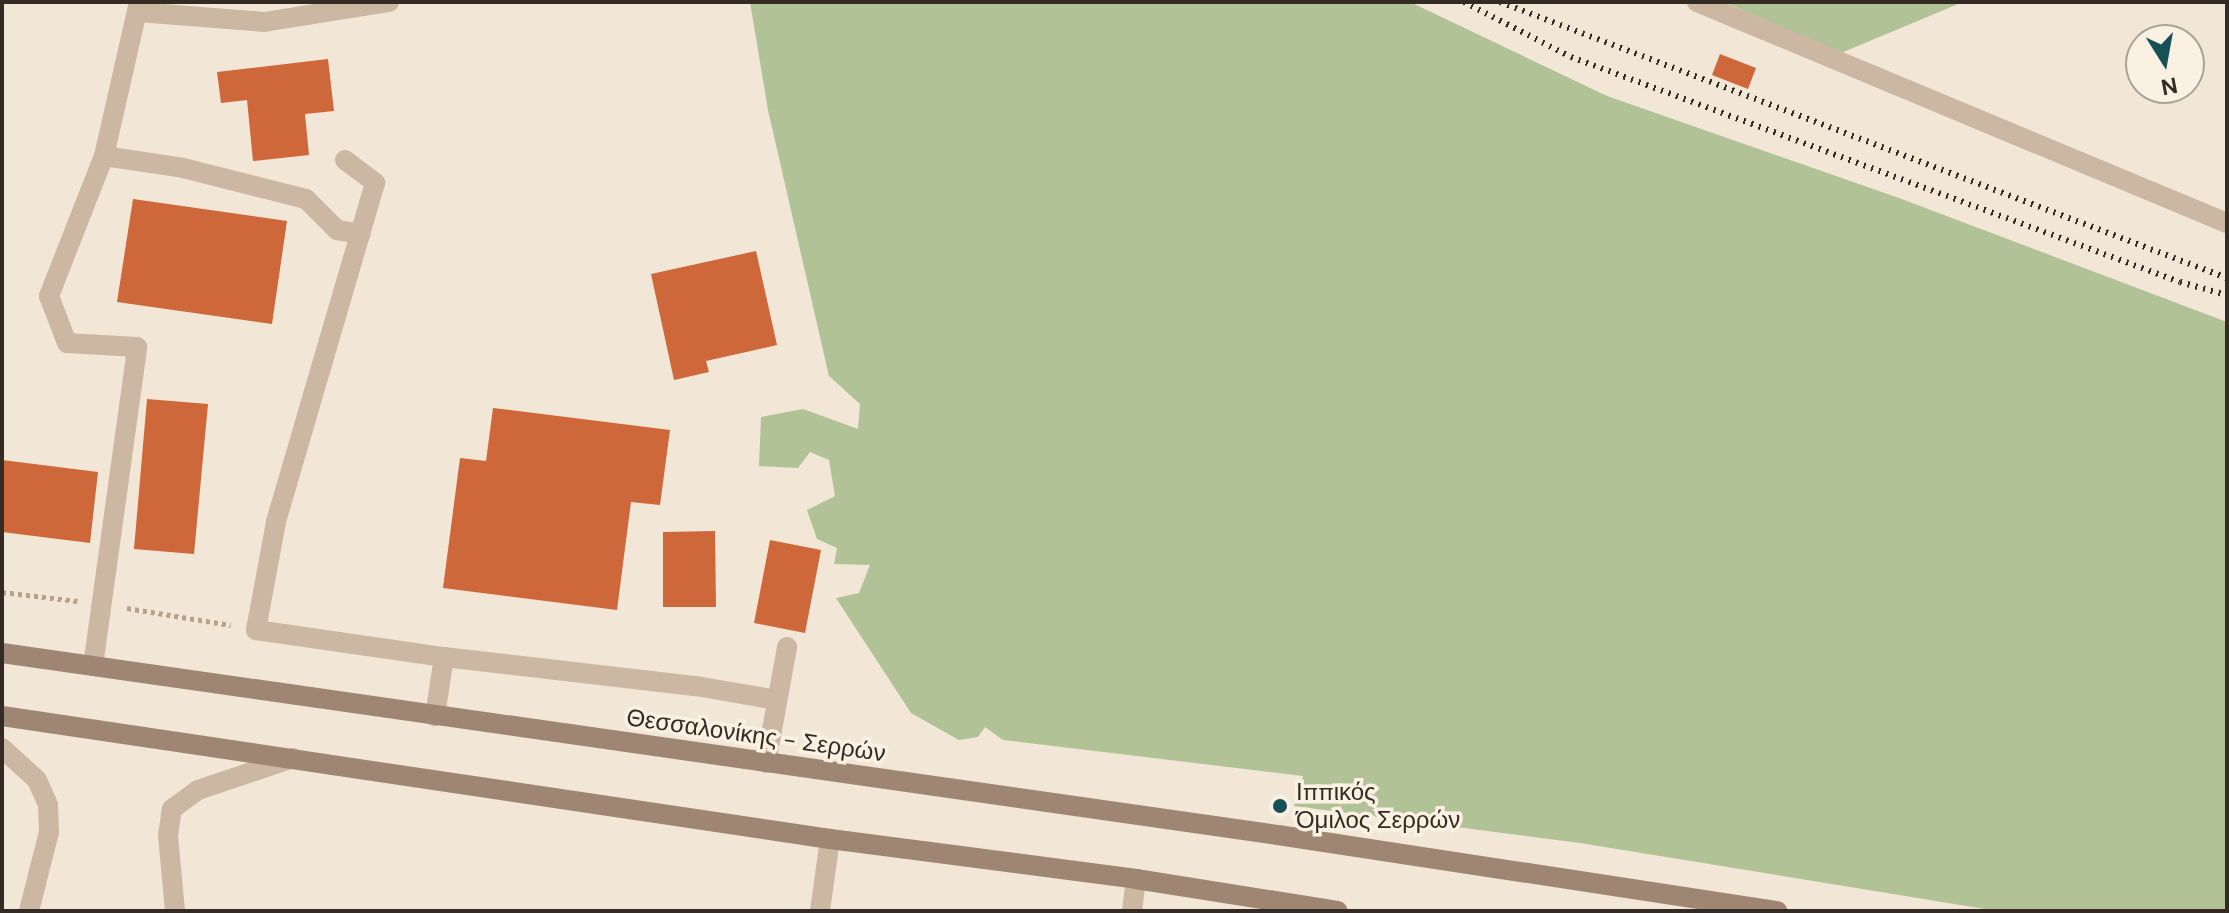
<!DOCTYPE html>
<html>
<head>
<meta charset="utf-8">
<style>
  body { margin:0 }
  #map { position:relative; width:2229px; height:913px; overflow:hidden; background:#f2e7d6; font-family:"DM Sans",sans-serif }
  div>[style] { position:absolute }
  .green>* { inset:0; background:#b0c296 }
  .building>* { inset:0; background:#ce6739 }
  .path>* { height:5px; margin-top:-2.5px; transform-origin:0; background:repeating-linear-gradient(90deg,#b6a18c 0 4px,transparent 0 8px) }
  .service>* { height:20px; margin:-10px; padding:0 10px; transform-origin:10px; border-radius:10px; background:#cbb7a2 }
  .minor>* { height:20px; margin:-10px; padding:0 10px; transform-origin:10px; border-radius:10px; background:#cbb7a2 }
  .secondary>* { height:20px; margin:-10px; padding:0 10px; transform-origin:10px; border-radius:10px; background:#9e8673 }
  .rail>* { height:6px; margin-top:-3px; transform-origin:0; background:repeating-linear-gradient(90deg,#352b25 0 2px,transparent 0 8px) }
  .dots>* { width:22px; height:22px; translate:-50% -50%; box-sizing:border-box; border:4px solid #faf1e2; border-radius:50% }
  span { translate:-50% -50%; white-space:nowrap; text-align:center; line-height:1.15; -webkit-text-stroke:7px #faf1e2; paint-order:stroke }
  .street-label { font-size:24px; color:#352b25 }
  .poi-label { font-size:24px; color:#352b25 }
  .left { translate:0 -50%; text-align:left }
  .frame { position:absolute; inset:0; border:4px solid #352b25; pointer-events:none }
  .north { position:absolute; left:2125px; top:24px; width:80px; height:80px; box-sizing:border-box; background:#faf1e2; border:2px solid #aba296; border-radius:50%; rotate:169deg; font-size:22px; font-weight:700; line-height:32px; text-align:center; color:#352b25 }
  .north::after { content:''; display:block; margin:auto; width:28px; height:36px; background:#185058; clip-path:polygon(50% 0,100% 100%,50% 72%,0 100%) }
</style>
</head>
<body>
<div id="map">
  <div class="green">
    <div style="clip-path:polygon(750px 2px,1410px 2px,1607px 96px,1899px 198px,2227px 322px,2227px 911px,1997px 911px,1580px 843px,1294px 806px,1303px 776px,1003px 740px,985px 727px,978px 737px,959px 740px,911px 713px,836px 598px,859px 593px,870px 565px,834px 564px,837px 548px,817px 539px,807px 510px,835px 496px,829px 460px,810px 452px,798px 468px,759px 466px,761px 417px,803px 409px,858px 429px,860px 404px,829px 376px,768px 110px)"></div>
    <div style="clip-path:polygon(1724px 2px,1963px 2px,1841px 53px)"></div>
  </div>
  <div class="building">
    <div style="clip-path:polygon(1720px 54px,1756px 68px,1748px 89px,1712px 75px)"></div>
    <div style="clip-path:polygon(328px 59px,334px 111px,305px 114px,309px 155px,253px 161px,247px 100px,221px 103px,217px 72px)"></div>
    <div style="clip-path:polygon(133px 199px,287px 221px,272px 324px,117px 302px)"></div>
    <div style="clip-path:polygon(756px 251px,777px 345px,706px 361px,709px 372px,674px 380px,651px 274px)"></div>
    <div style="clip-path:polygon(147px 399px,208px 404px,194px 554px,134px 549px)"></div>
    <div style="clip-path:polygon(493px 408px,670px 430px,660px 505px,631px 502px,617px 610px,443px 588px,460px 458px,486px 461px)"></div>
    <div style="clip-path:polygon(2px 460px,98px 472px,90px 543px,2px 532px)"></div>
    <div style="clip-path:polygon(715px 531px,716px 607px,663px 607px,663px 532px)"></div>
    <div style="clip-path:polygon(770px 540px,821px 550px,805px 633px,754px 623px)"></div>
  </div>
  <div class="path">
    <div style="left:2px;top:592px;width:76px;rotate:6.8deg"></div>
    <div style="left:127px;top:608px;width:105px;rotate:9.3deg"></div>
  </div>
  <div class="service">
    <div style="left:138px;top:12px;width:126px;rotate:4.5deg"></div>
    <div style="left:264px;top:22px;width:127px;rotate:-9.1deg"></div>
    <div style="left:104px;top:156px;width:158px;rotate:-77.2deg"></div>
    <div style="left:345px;top:160px;width:38px;rotate:37deg"></div>
    <div style="left:375px;top:183px;width:353px;rotate:106.3deg"></div>
    <div style="left:276px;top:522px;width:110px;rotate:100.5deg"></div>
    <div style="left:256px;top:630px;width:190px;rotate:8.2deg"></div>
    <div style="left:444px;top:657px;width:60px;rotate:98.7deg"></div>
    <div style="left:444px;top:657px;width:254px;rotate:6.6deg"></div>
    <div style="left:696px;top:686px;width:82px;rotate:9.8deg"></div>
    <div style="left:93px;top:666px;width:322px;rotate:-82.1deg"></div>
    <div style="left:137px;top:347px;width:70px;rotate:-176.7deg"></div>
    <div style="left:67px;top:343px;width:50px;rotate:-111deg"></div>
    <div style="left:49px;top:296px;width:150px;rotate:-68.6deg"></div>
    <div style="left:104px;top:156px;width:80px;rotate:8.6deg"></div>
    <div style="left:183px;top:168px;width:127px;rotate:14.1deg"></div>
    <div style="left:306px;top:199px;width:44px;rotate:45deg"></div>
    <div style="left:337px;top:230px;width:24px;rotate:9deg"></div>
    <div style="left:2px;top:748px;width:47px;rotate:42.4deg"></div>
    <div style="left:37px;top:780px;width:27px;rotate:66deg"></div>
    <div style="left:48px;top:805px;width:27px;rotate:88deg"></div>
    <div style="left:49px;top:832px;width:81px;rotate:104.2deg"></div>
    <div style="left:766px;top:763px;width:118px;rotate:-79.7deg"></div>
    <div style="left:175px;top:911px;width:75px;rotate:-95.3deg"></div>
    <div style="left:168px;top:836px;width:27px;rotate:-82deg"></div>
    <div style="left:172px;top:809px;width:32px;rotate:-36deg"></div>
    <div style="left:198px;top:790px;width:100px;rotate:-18.6deg"></div>
    <div style="left:820px;top:911px;width:73px;rotate:-82.1deg"></div>
    <div style="left:1132px;top:911px;width:32px;rotate:-83deg"></div>
  </div>
  <div class="minor">
    <div style="left:1697px;top:2px;width:574px;rotate:22.64deg"></div>
  </div>
  <div class="secondary">
    <div style="left:2px;top:653px;width:1289px;rotate:8.12deg"></div>
    <div style="left:1278px;top:835px;width:505px;rotate:8.66deg"></div>
    <div style="left:2px;top:716px;width:837px;rotate:8.45deg"></div>
    <div style="left:830px;top:839px;width:309px;rotate:7.4deg"></div>
    <div style="left:1136px;top:879px;width:204px;rotate:9deg"></div>
  </div>
  <div class="rail">
    <div style="left:1464px;top:2px;width:120px;rotate:27.2deg"></div>
    <div style="left:1571px;top:57px;width:649px;rotate:20.28deg"></div>
    <div style="left:2180px;top:282px;width:49px;rotate:15.5deg"></div>
    <div style="left:1500px;top:2px;width:778px;rotate:20.79deg"></div>
  </div>
  <div class="dots">
    <div style="left:1280px;top:806px;background:#185058"></div>
  </div>
  <div class="street-label">
    <span style="left:756px;top:735px;rotate:8deg">Θεσσαλονίκης - Σερρών</span>
  </div>
  <div class="poi-label">
    <span class="left" style="left:1296px;top:806px">Ιππικός<br>Όμιλος Σερρών</span>
  </div>
  <div class="frame"></div>
  <div class="north">N</div>
</div>
</body>
</html>
